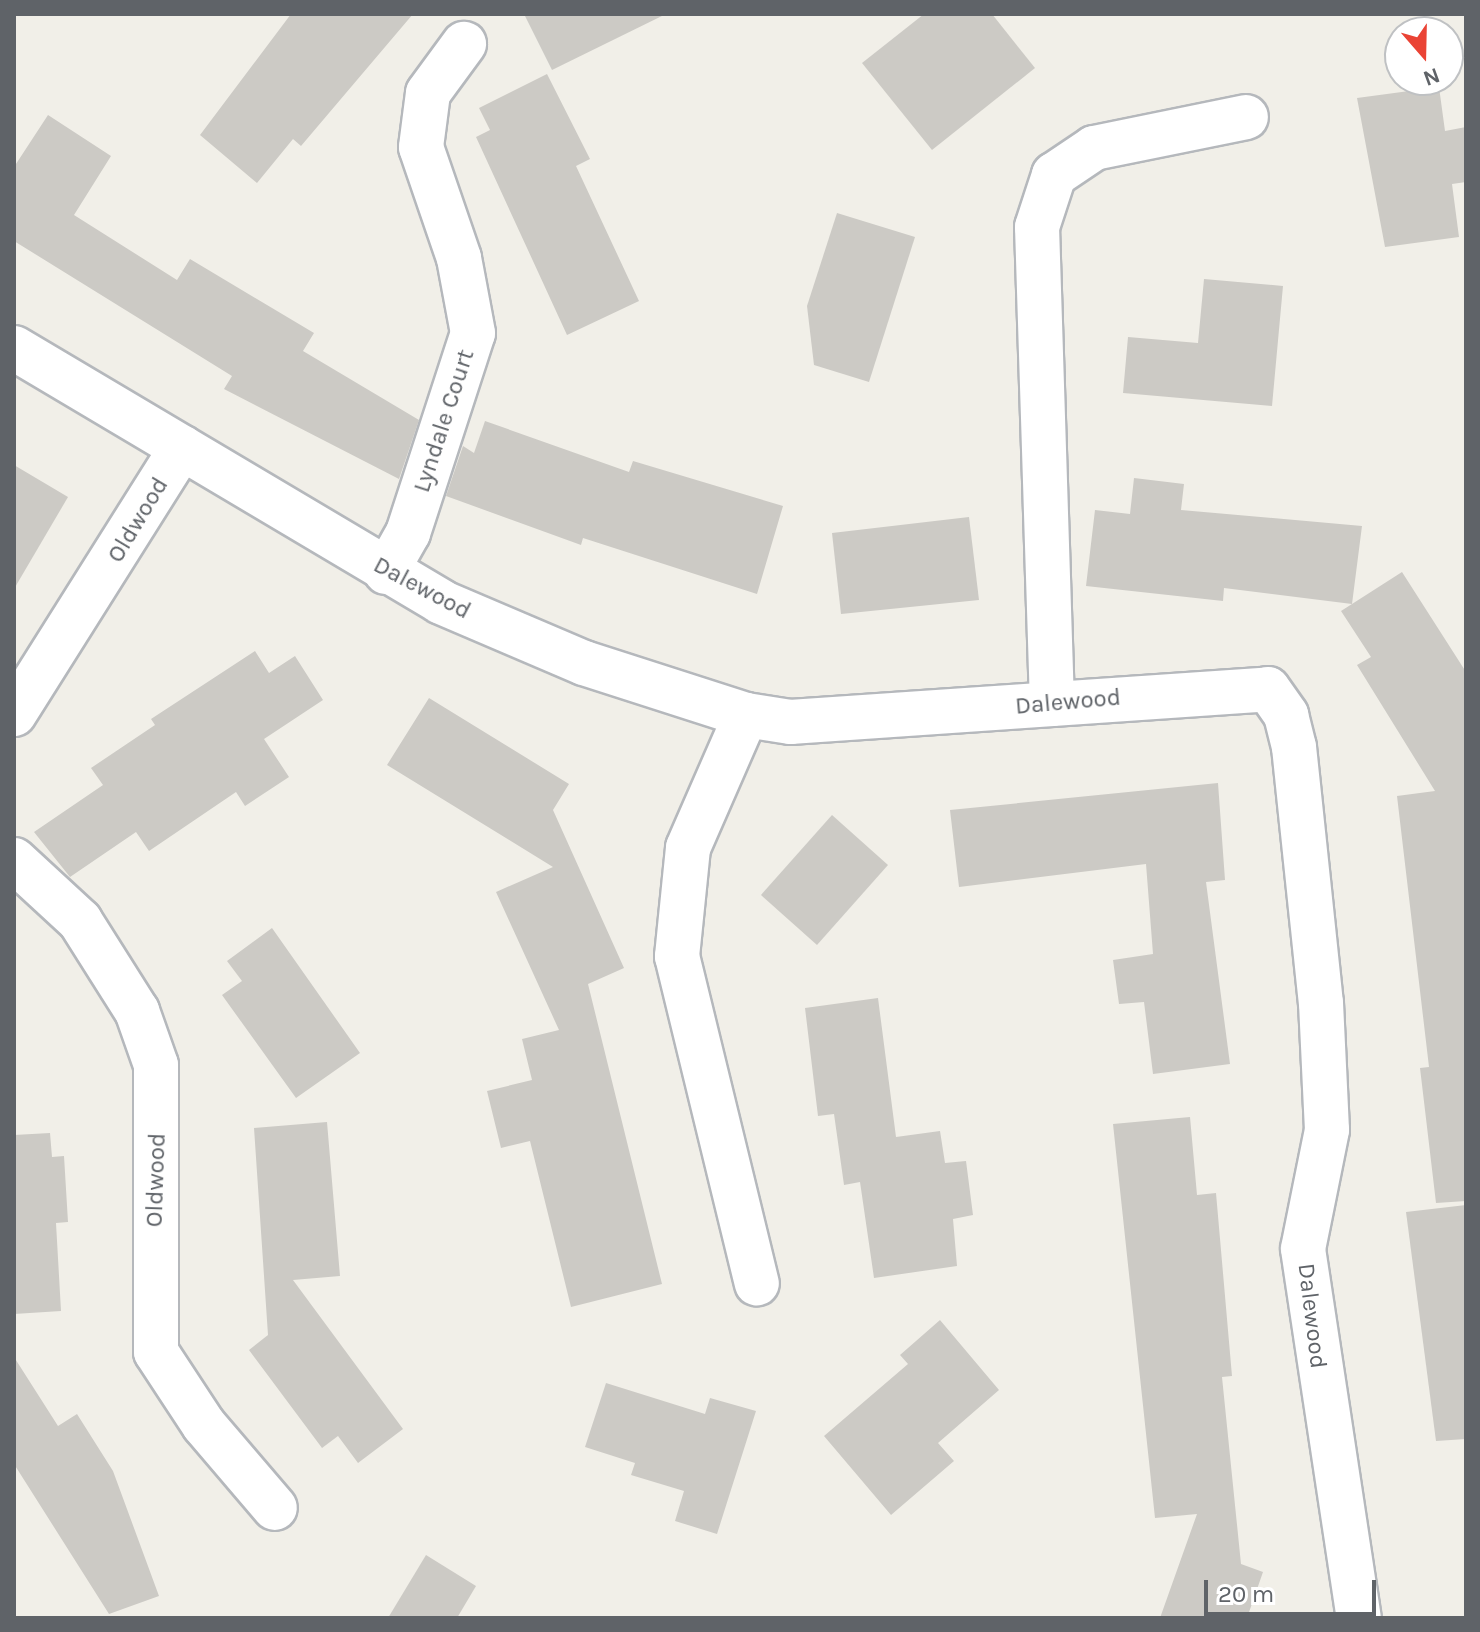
<!DOCTYPE html>
<html>
<head>
<meta charset="utf-8">
<style>
  body { margin:0 }
  #map { position:relative; width:1480px; height:1632px; overflow:hidden; background:#f1efe8; font-family:Karla,sans-serif }
  div>[style] { position:absolute }
  .building>* { inset:0; background:#cccac5 }
  .roads { filter:drop-shadow(2px 0 #b5b8bc) drop-shadow(-2px 0 #b5b8bc) drop-shadow(0 2px #b5b8bc) drop-shadow(0 -2px #b5b8bc) }
  .street>* { height:44px; margin:-22px; padding:0 22px; transform-origin:22px; border-radius:22px; background:#fff }
  span { translate:-50% -50%; white-space:nowrap; text-align:center; line-height:1.15; -webkit-text-stroke:6px #fff; paint-order:stroke }
  .street-label { font-size:24px; color:#5f6368 }
  .frame { position:absolute; inset:0; border:16px solid #5f6368; pointer-events:none }
  .north { position:absolute; left:1384px; top:16px; width:80px; height:80px; box-sizing:border-box; background:#fff; border:2px solid #bfc1c3; border-radius:50%; rotate:160deg; font-size:22px; font-weight:700; line-height:32px; text-align:center; color:#5f6368 }
  .north::after { content:''; display:block; margin:auto; width:28px; height:36px; background:#ea4335; clip-path:polygon(50% 0,100% 100%,50% 72%,0 100%) }
  .scale { position:absolute; left:1204px; top:1580px; width:172px; height:36px; box-sizing:border-box; border:4px solid #5f6368; border-top:0; padding-left:10px; font-size:24px; line-height:28px; white-space:nowrap; color:#5f6368; -webkit-text-stroke:6px #fff; paint-order:stroke }
</style>
</head>
<body>
<div id="map">
  <div class="building">
    <div style="clip-path:polygon(291px 14px,413px 14px,301px 146px,293px 139px,257px 183px,200px 135px)"></div>
    <div style="clip-path:polygon(524px 14px,666px 14px,552px 70px)"></div>
    <div style="clip-path:polygon(924px 14px,992px 14px,1035px 68px,932px 150px,862px 63px)"></div>
    <div style="clip-path:polygon(547px 74px,590px 159px,576px 166px,639px 301px,567px 335px,476px 137px,490px 130px,479px 108px)"></div>
    <div style="clip-path:polygon(1439px 87px,1445px 131px,1466px 127px,1466px 182px,1452px 184px,1459px 237px,1385px 247px,1357px 98px)"></div>
    <div style="clip-path:polygon(48px 115px,111px 156px,74px 215px,177px 280px,190px 259px,314px 333px,303px 351px,419px 420px,399px 479px,224px 389px,232px 376px,14px 241px,14px 167px)"></div>
    <div style="clip-path:polygon(837px 213px,915px 237px,869px 382px,814px 365px,807px 306px)"></div>
    <div style="clip-path:polygon(1204px 279px,1283px 286px,1272px 406px,1123px 393px,1128px 337px,1198px 343px)"></div>
    <div style="clip-path:polygon(485px 421px,629px 472px,633px 461px,783px 506px,757px 594px,583px 538px,581px 545px,446px 496px,463px 446px,474px 453px)"></div>
    <div style="clip-path:polygon(14px 465px,68px 497px,14px 589px)"></div>
    <div style="clip-path:polygon(1134px 478px,1184px 484px,1181px 510px,1362px 526px,1352px 604px,1402px 572px,1466px 672px,1466px 1201px,1436px 1203px,1420px 1068px,1429px 1067px,1397px 796px,1435px 791px,1357px 665px,1371px 657px,1341px 611px,1352px 604px,1224px 588px,1223px 601px,1086px 586px,1095px 510px,1130px 514px)"></div>
    <div style="clip-path:polygon(969px 517px,979px 600px,841px 614px,832px 533px)"></div>
    <div style="clip-path:polygon(255px 651px,269px 673px,295px 656px,323px 700px,264px 739px,289px 777px,245px 806px,236px 792px,149px 851px,136px 832px,70px 877px,34px 832px,103px 785px,91px 768px,155px 725px,151px 719px)"></div>
    <div style="clip-path:polygon(429px 698px,569px 784px,553px 810px,624px 968px,588px 984px,662px 1284px,571px 1307px,530px 1141px,501px 1148px,487px 1091px,532px 1080px,522px 1039px,559px 1030px,496px 892px,553px 867px,387px 765px)"></div>
    <div style="clip-path:polygon(1218px 783px,1225px 880px,1206px 882px,1230px 1064px,1153px 1074px,1144px 1002px,1119px 1004px,1113px 960px,1153px 954px,1146px 864px,959px 887px,950px 810px)"></div>
    <div style="clip-path:polygon(832px 815px,888px 865px,817px 945px,761px 895px)"></div>
    <div style="clip-path:polygon(272px 928px,360px 1053px,296px 1098px,222px 995px,242px 981px,227px 961px)"></div>
    <div style="clip-path:polygon(878px 998px,896px 1137px,940px 1131px,945px 1163px,966px 1161px,973px 1215px,953px 1219px,957px 1266px,874px 1278px,860px 1182px,844px 1185px,834px 1114px,818px 1116px,805px 1008px)"></div>
    <div style="clip-path:polygon(1190px 1117px,1197px 1195px,1216px 1193px,1232px 1376px,1222px 1377px,1241px 1564px,1263px 1572px,1247px 1618px,1160px 1618px,1197px 1514px,1155px 1518px,1113px 1124px)"></div>
    <div style="clip-path:polygon(327px 1122px,340px 1276px,293px 1280px,403px 1429px,358px 1463px,338px 1436px,322px 1448px,249px 1350px,268px 1335px,254px 1128px)"></div>
    <div style="clip-path:polygon(50px 1133px,52px 1157px,64px 1156px,68px 1222px,56px 1223px,61px 1311px,14px 1314px,14px 1135px)"></div>
    <div style="clip-path:polygon(1466px 1205px,1466px 1439px,1436px 1441px,1406px 1212px)"></div>
    <div style="clip-path:polygon(940px 1320px,999px 1390px,938px 1443px,954px 1461px,891px 1515px,824px 1436px,908px 1364px,900px 1355px)"></div>
    <div style="clip-path:polygon(14px 1357px,58px 1426px,77px 1414px,113px 1471px,159px 1596px,109px 1614px,14px 1464px)"></div>
    <div style="clip-path:polygon(606px 1383px,705px 1414px,710px 1398px,756px 1411px,717px 1534px,675px 1521px,684px 1491px,631px 1475px,635px 1463px,585px 1447px)"></div>
    <div style="clip-path:polygon(426px 1555px,476px 1586px,457px 1618px,388px 1618px)"></div>
  </div>
  <div class="roads">
    <div class="street">
      <div style="left:14px;top:348px;width:497px;rotate:30.7deg"></div>
      <div style="left:441px;top:602px;width:155px;rotate:23.1deg"></div>
      <div style="left:584px;top:663px;width:170px;rotate:17.8deg"></div>
      <div style="left:746px;top:715px;width:45px;rotate:9deg"></div>
      <div style="left:790px;top:722px;width:479px;rotate:-3.9deg"></div>
      <div style="left:1268px;top:689px;width:32px;rotate:55deg"></div>
      <div style="left:1286px;top:715px;width:33px;rotate:76deg"></div>
      <div style="left:1294px;top:747px;width:257px;rotate:84deg"></div>
      <div style="left:1321px;top:1003px;width:127px;rotate:87.3deg"></div>
      <div style="left:1327px;top:1130px;width:121px;rotate:101.4deg"></div>
      <div style="left:1303px;top:1249px;width:373px;rotate:81.4deg"></div>
      <div style="left:386px;top:572px;width:45px;rotate:-60.6deg"></div>
      <div style="left:408px;top:533px;width:210px;rotate:-72deg"></div>
      <div style="left:473px;top:333px;width:76px;rotate:-100.6deg"></div>
      <div style="left:459px;top:258px;width:117px;rotate:-108.9deg"></div>
      <div style="left:421px;top:147px;width:54px;rotate:-82.6deg"></div>
      <div style="left:428px;top:93px;width:61px;rotate:-53.7deg"></div>
      <div style="left:1052px;top:704px;width:477px;rotate:-91.8deg"></div>
      <div style="left:1037px;top:227px;width:55px;rotate:-71.9deg"></div>
      <div style="left:1054px;top:175px;width:48px;rotate:-34deg"></div>
      <div style="left:1094px;top:148px;width:155px;rotate:-11.5deg"></div>
      <div style="left:14px;top:714px;width:315px;rotate:-57.8deg"></div>
      <div style="left:746px;top:715px;width:145px;rotate:113.6deg"></div>
      <div style="left:688px;top:848px;width:109px;rotate:95.8deg"></div>
      <div style="left:677px;top:956px;width:337px;rotate:76.3deg"></div>
      <div style="left:14px;top:860px;width:90px;rotate:42.7deg"></div>
      <div style="left:80px;top:921px;width:107px;rotate:57.7deg"></div>
      <div style="left:137px;top:1011px;width:57px;rotate:70.6deg"></div>
      <div style="left:156px;top:1065px;width:287px;rotate:90deg"></div>
      <div style="left:156px;top:1352px;width:87px;rotate:56.7deg"></div>
      <div style="left:204px;top:1425px;width:109px;rotate:49.5deg"></div>
    </div>
  </div>
  <div class="street-label">
    <span style="left:444px;top:421px;rotate:-72deg">Lyndale Court</span>
    <span style="left:138px;top:520px;rotate:-59deg">Oldwood</span>
    <span style="left:422px;top:588px;rotate:28deg">Dalewood</span>
    <span style="left:1068px;top:702px;rotate:-5deg">Dalewood</span>
    <span style="left:156px;top:1180px;rotate:-88deg">Oldwood</span>
    <span style="left:1312px;top:1316px;rotate:83deg">Dalewood</span>
  </div>
  <div class="frame"></div>
  <div class="north">N</div>
  <div class="scale">20 m</div>
</div>
</body>
</html>
